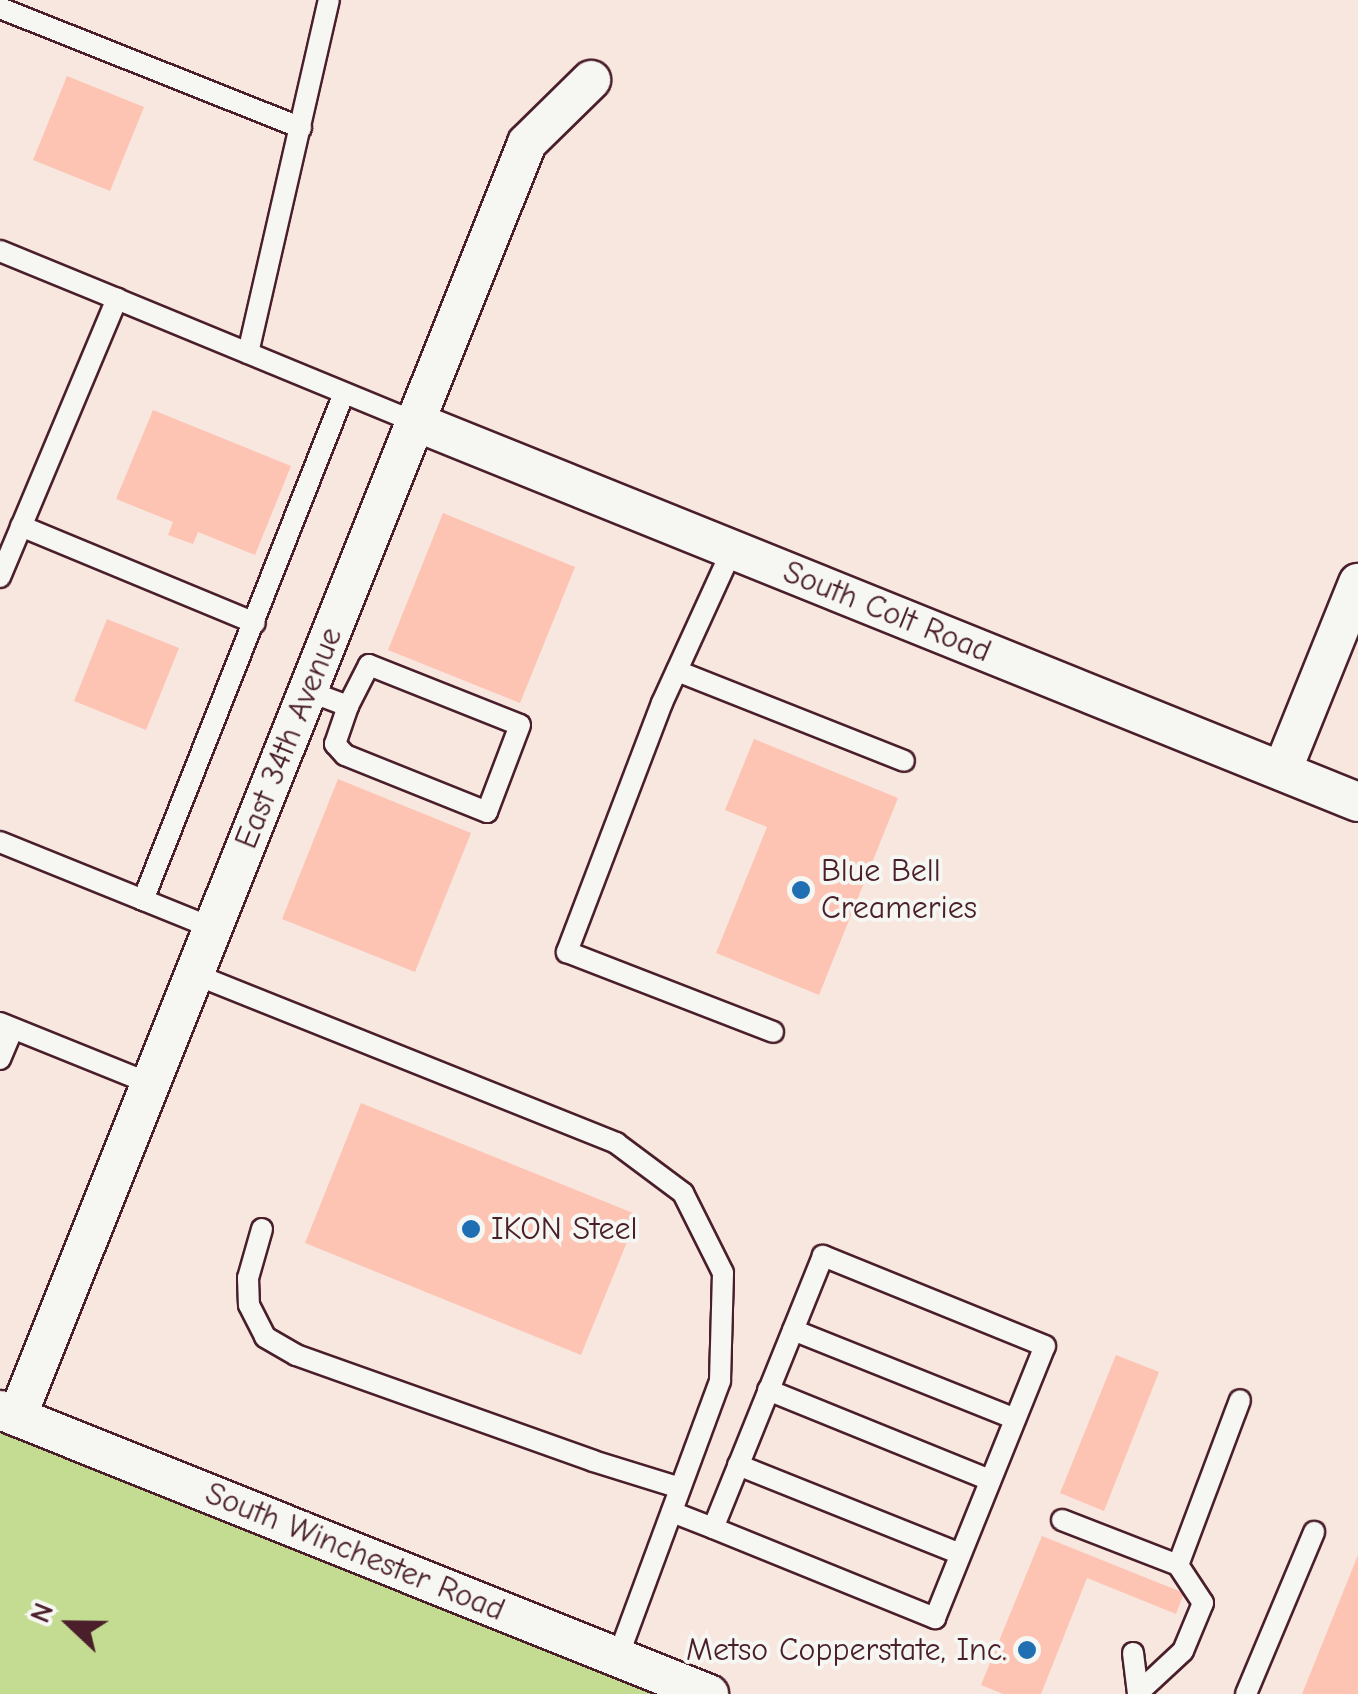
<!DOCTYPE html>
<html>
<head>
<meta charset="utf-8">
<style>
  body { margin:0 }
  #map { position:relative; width:1358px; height:1694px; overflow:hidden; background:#f6f6f2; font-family:"Comic Neue",sans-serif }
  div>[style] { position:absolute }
  .built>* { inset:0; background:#f8e7df }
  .green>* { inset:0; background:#c4dc92 }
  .building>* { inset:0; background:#fdc4b4 }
  .roads { filter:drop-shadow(2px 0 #4a1f2b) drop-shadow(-2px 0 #4a1f2b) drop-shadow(0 2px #4a1f2b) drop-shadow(0 -2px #4a1f2b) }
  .lane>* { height:20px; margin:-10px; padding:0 10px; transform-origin:10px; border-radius:10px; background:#f6f6f2 }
  .street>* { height:38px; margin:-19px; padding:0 19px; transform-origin:19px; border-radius:19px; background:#f6f6f2 }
  .dots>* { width:28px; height:28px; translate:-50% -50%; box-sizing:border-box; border:5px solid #f6f6f2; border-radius:50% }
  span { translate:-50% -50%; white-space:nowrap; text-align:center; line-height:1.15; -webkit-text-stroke:8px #f6f6f2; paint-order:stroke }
  .street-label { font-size:32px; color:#4a1f2b }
  .poi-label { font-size:32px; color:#4a1f2b }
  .left { translate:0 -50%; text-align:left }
  .right { translate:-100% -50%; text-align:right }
  .north { position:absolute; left:20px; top:1574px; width:100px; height:100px; -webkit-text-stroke:8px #f6f6f2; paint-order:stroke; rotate:292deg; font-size:28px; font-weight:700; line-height:40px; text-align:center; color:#4a1f2b }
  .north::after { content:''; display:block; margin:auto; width:35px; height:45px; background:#4a1f2b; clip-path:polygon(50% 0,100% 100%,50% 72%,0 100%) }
</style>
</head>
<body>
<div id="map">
  <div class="built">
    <div style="clip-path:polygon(0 0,1358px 0,1358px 1694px,712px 1694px,0 1416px)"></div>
  </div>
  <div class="green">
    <div style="clip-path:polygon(0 1421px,690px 1694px,0 1694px)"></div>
  </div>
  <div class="building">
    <div style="clip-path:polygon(67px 76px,144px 107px,110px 191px,33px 160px)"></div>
    <div style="clip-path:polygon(153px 410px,291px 466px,255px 555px,198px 532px,193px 544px,168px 535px,173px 522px,116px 499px)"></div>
    <div style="clip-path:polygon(443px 513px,575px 567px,520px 703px,388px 650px)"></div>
    <div style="clip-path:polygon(107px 619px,179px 648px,146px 730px,74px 701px)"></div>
    <div style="clip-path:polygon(754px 739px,898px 798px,819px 995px,716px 953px,767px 827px,725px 810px)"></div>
    <div style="clip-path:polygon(338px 779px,471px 833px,415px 972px,282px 919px)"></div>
    <div style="clip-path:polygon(361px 1103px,638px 1215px,581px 1355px,305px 1243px)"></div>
    <div style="clip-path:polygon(1116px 1355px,1159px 1372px,1104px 1511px,1060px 1493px)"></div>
    <div style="clip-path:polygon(1042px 1536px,1184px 1593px,1176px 1614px,1087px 1578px,1041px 1694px,1003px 1694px,981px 1685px)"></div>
    <div style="clip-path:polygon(1358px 1555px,1358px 1694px,1302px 1694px)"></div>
  </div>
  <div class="roads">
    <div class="lane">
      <div style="left:0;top:8px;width:324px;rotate:21.7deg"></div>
      <div style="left:0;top:251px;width:126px;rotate:22.3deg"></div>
      <div style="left:248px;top:353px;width:362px;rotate:-77.1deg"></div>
      <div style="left:21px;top:526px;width:253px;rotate:22.5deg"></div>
      <div style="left:732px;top:550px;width:168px;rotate:114.6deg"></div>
      <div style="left:662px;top:703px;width:267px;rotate:110.9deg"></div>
      <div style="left:567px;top:952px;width:221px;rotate:21.2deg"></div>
      <div style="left:0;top:577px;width:302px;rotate:-67.2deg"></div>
      <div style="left:117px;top:299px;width:323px;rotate:22.4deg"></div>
      <div style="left:677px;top:671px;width:244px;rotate:21.6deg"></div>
      <div style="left:308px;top:691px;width:43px;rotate:20.6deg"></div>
      <div style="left:348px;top:706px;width:46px;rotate:-62.9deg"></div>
      <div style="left:369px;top:665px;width:162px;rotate:21.7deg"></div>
      <div style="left:520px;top:725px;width:93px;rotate:110.8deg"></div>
      <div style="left:487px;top:812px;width:153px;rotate:-158.1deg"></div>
      <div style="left:345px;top:755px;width:15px;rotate:-132deg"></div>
      <div style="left:335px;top:744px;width:40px;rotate:-71.1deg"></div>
      <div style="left:0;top:842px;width:230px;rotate:22deg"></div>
      <div style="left:143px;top:900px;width:545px;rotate:-68.37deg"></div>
      <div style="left:194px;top:974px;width:455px;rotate:21.8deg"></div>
      <div style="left:616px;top:1143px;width:84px;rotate:36.7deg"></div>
      <div style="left:683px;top:1193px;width:89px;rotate:63.4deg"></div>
      <div style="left:723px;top:1273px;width:108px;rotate:91.6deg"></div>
      <div style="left:720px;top:1381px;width:294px;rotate:110.3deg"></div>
      <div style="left:0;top:1023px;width:163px;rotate:22deg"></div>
      <div style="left:0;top:1059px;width:30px;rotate:-67deg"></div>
      <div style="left:262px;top:1229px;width:51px;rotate:105.9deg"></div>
      <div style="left:248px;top:1278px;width:27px;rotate:88deg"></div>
      <div style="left:249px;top:1305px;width:36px;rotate:63deg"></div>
      <div style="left:265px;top:1337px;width:36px;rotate:30deg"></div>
      <div style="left:296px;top:1355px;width:315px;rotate:19.6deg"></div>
      <div style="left:593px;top:1461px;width:91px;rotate:17.2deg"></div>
      <div style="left:793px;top:1330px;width:239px;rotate:21.8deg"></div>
      <div style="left:768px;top:1390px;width:240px;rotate:22.1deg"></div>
      <div style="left:738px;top:1465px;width:239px;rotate:21.8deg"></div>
      <div style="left:672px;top:1512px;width:44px;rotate:21.3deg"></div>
      <div style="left:713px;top:1528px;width:240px;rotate:22.1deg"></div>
      <div style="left:935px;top:1618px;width:293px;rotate:-68deg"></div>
      <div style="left:1045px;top:1346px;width:240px;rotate:-157.9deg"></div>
      <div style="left:823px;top:1256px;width:293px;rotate:112deg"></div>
      <div style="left:1062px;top:1520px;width:124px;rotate:21.2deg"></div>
      <div style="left:1133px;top:1653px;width:41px;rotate:83deg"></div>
      <div style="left:1139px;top:1692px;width:60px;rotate:-43deg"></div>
      <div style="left:1183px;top:1651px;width:52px;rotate:-67.4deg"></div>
      <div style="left:1203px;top:1603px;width:45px;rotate:-123.3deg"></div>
      <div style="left:1178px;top:1565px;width:176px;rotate:-69.4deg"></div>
      <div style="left:1246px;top:1694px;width:176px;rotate:-67.2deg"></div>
    </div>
    <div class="street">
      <div style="left:416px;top:422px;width:1016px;rotate:21.97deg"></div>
      <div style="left:1282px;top:771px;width:203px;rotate:-68deg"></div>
      <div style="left:0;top:1410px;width:764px;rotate:21.83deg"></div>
      <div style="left:17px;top:1417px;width:1372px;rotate:-68.18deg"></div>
      <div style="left:527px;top:143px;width:90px;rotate:-44.5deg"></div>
    </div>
  </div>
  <div class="dots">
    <div style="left:801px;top:890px;background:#1f6fb2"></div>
    <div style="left:471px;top:1229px;background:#1f6fb2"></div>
    <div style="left:1027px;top:1650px;background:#1f6fb2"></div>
  </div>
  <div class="street-label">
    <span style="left:887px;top:612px;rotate:22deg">South Colt Road</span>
    <span style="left:289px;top:738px;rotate:-68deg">East 34th Avenue</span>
    <span style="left:355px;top:1552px;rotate:22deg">South Winchester Road</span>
  </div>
  <div class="poi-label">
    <span class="left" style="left:821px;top:890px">Blue Bell<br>Creameries</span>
    <span class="left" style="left:491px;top:1229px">IKON Steel</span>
    <span class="right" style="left:1007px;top:1650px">Metso Copperstate, Inc.</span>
  </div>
  <div class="north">N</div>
</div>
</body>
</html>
